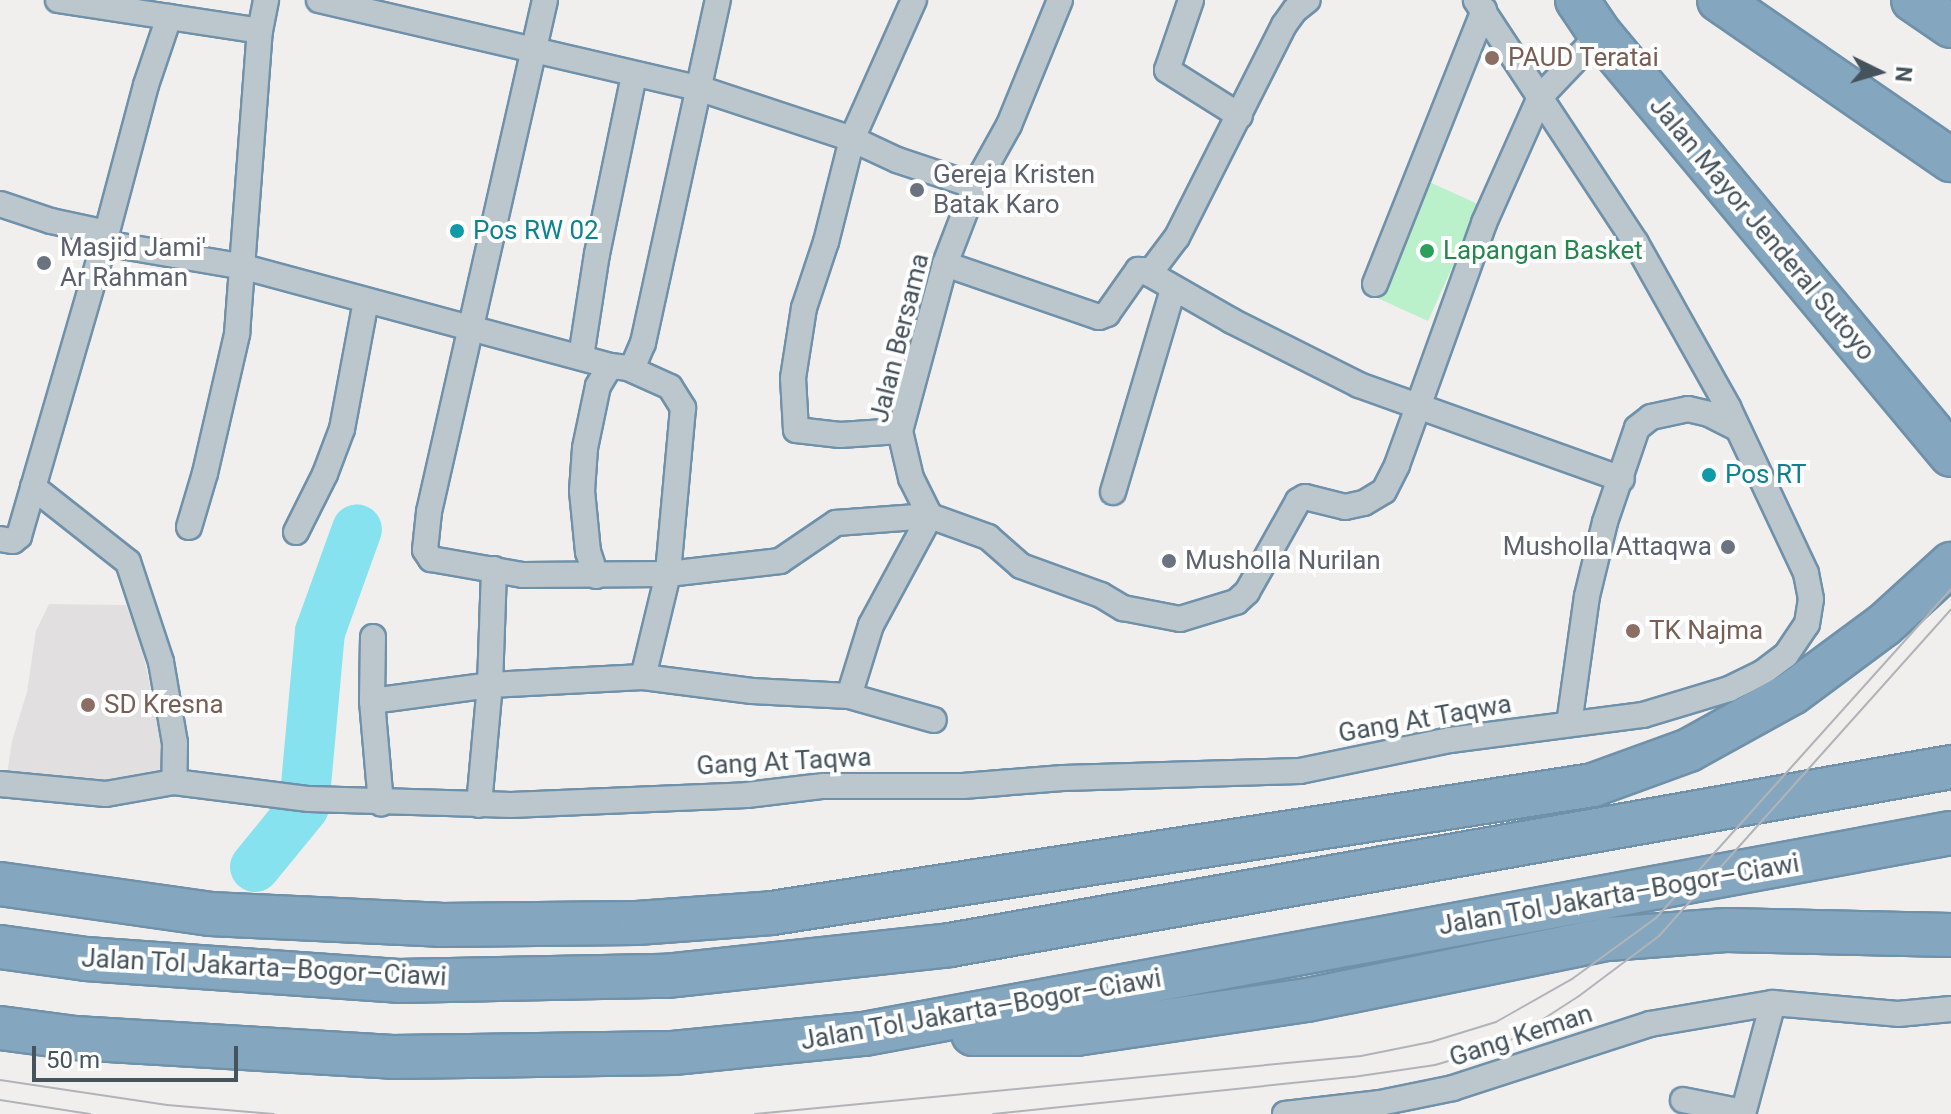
<!DOCTYPE html>
<html>
<head>
<meta charset="utf-8">
<style>
  body { margin:0 }
  #map { position:relative; width:1951px; height:1114px; overflow:hidden; background:#f1eeee; font-family:Roboto,sans-serif }
  div>[style] { position:absolute }
  .education>* { inset:0; background:#e2dfe0 }
  .green>* { inset:0; background:#baf0ca }
  .river>* { height:50px; margin:-25px; padding:0 25px; transform-origin:25px; border-radius:25px; background:#86e2ee }
  .roads { filter:drop-shadow(2px 0 #6f91aa) drop-shadow(-2px 0 #6f91aa) drop-shadow(0 2px #6f91aa) drop-shadow(0 -2px #6f91aa) }
  .street>* { height:24px; margin:-12px; padding:0 12px; transform-origin:12px; border-radius:12px; background:#bbc7cd }
  .highway>* { height:42px; margin:-21px; padding:0 21px; transform-origin:21px; border-radius:21px; background:#84a6be }
  .tram>* { height:2px; margin:-1px; padding:0 1px; transform-origin:1px; border-radius:1px; background:#b0b4b8 }
  .dots>* { width:22px; height:22px; translate:-50% -50%; box-sizing:border-box; border:4px solid #fff; border-radius:50% }
  span { translate:-50% -50%; white-space:nowrap; text-align:center; line-height:1.15; -webkit-text-stroke:8px #fff; paint-order:stroke }
  .education-label { font-size:26px; color:#785e54 }
  .left { translate:0 -50%; text-align:left }
  .worship-label { font-size:26px; color:#5b616d }
  .right { translate:-100% -50%; text-align:right }
  .street-label { font-size:26px; color:#45535c }
  .culture-label { font-size:26px; color:#0d838f }
  .leisure-label { font-size:26px; color:#27864d }
  .north { position:absolute; left:1839px; top:32px; width:80px; height:80px; -webkit-text-stroke:6px #fff; paint-order:stroke; rotate:95deg; font-size:22px; font-weight:700; line-height:32px; text-align:center; color:#45535c }
  .north::after { content:''; display:block; margin:auto; width:28px; height:36px; background:#45535c; clip-path:polygon(50% 0,100% 100%,50% 72%,0 100%) }
  .scale { position:absolute; left:32px; top:1046px; width:206px; height:36px; box-sizing:border-box; border:4px solid #45535c; border-top:0; padding-left:10px; font-size:24px; line-height:28px; white-space:nowrap; color:#45535c; -webkit-text-stroke:6px #fff; paint-order:stroke }
</style>
</head>
<body>
<div id="map">
  <div class="education">
    <div style="clip-path:polygon(49px 604px,126px 605px,141px 643px,157px 720px,163px 757px,157px 786px,6px 781px,12px 741px,27px 692px,36px 631px)"></div>
  </div>
  <div class="green">
    <div style="clip-path:polygon(1425px 180px,1480px 205px,1428px 321px,1373px 296px)"></div>
  </div>
  <div class="river">
    <div style="left:255px;top:867px;width:77px;rotate:-50.8deg"></div>
    <div style="left:304px;top:807px;width:176px;rotate:-84.8deg"></div>
    <div style="left:320px;top:632px;width:109px;rotate:-70.2deg"></div>
  </div>
  <div class="roads">
    <div class="street">
      <div style="left:58px;top:0;width:204px;rotate:8.7deg"></div>
      <div style="left:319px;top:0;width:389px;rotate:13.1deg"></div>
      <div style="left:698px;top:88px;width:162px;rotate:18.3deg"></div>
      <div style="left:852px;top:139px;width:50px;rotate:25deg"></div>
      <div style="left:897px;top:160px;width:82px;rotate:18.4deg"></div>
      <div style="left:545px;top:0;width:525px;rotate:102.77deg"></div>
      <div style="left:429px;top:512px;width:38px;rotate:96deg"></div>
      <div style="left:425px;top:550px;width:11px;rotate:56deg"></div>
      <div style="left:431px;top:559px;width:93px;rotate:9.9deg"></div>
      <div style="left:523px;top:575px;width:145px;rotate:-0.4deg"></div>
      <div style="left:668px;top:574px;width:113px;rotate:-6.6deg"></div>
      <div style="left:780px;top:561px;width:68px;rotate:-34.2deg"></div>
      <div style="left:836px;top:523px;width:94px;rotate:-4.3deg"></div>
      <div style="left:930px;top:516px;width:62px;rotate:19.9deg"></div>
      <div style="left:988px;top:537px;width:44px;rotate:41.3deg"></div>
      <div style="left:1021px;top:566px;width:85px;rotate:19.9deg"></div>
      <div style="left:1101px;top:595px;width:26px;rotate:31deg"></div>
      <div style="left:1123px;top:608px;width:58px;rotate:10.9deg"></div>
      <div style="left:1180px;top:619px;width:59px;rotate:-16.9deg"></div>
      <div style="left:1236px;top:602px;width:15px;rotate:-42deg"></div>
      <div style="left:1247px;top:592px;width:104px;rotate:-60.7deg"></div>
      <div style="left:1298px;top:501px;width:8px;rotate:-30deg"></div>
      <div style="left:1305px;top:497px;width:41px;rotate:14deg"></div>
      <div style="left:1345px;top:507px;width:19px;rotate:-12deg"></div>
      <div style="left:1364px;top:503px;width:23px;rotate:-31deg"></div>
      <div style="left:1384px;top:491px;width:29px;rotate:-63deg"></div>
      <div style="left:1397px;top:465px;width:257px;rotate:-70.2deg"></div>
      <div style="left:1484px;top:223px;width:138px;rotate:-66deg"></div>
      <div style="left:1540px;top:97px;width:87px;rotate:-46.4deg"></div>
      <div style="left:1191px;top:0;width:74px;rotate:108.9deg"></div>
      <div style="left:1167px;top:70px;width:86px;rotate:32.2deg"></div>
      <div style="left:0;top:204px;width:54px;rotate:18.4deg"></div>
      <div style="left:51px;top:221px;width:57px;rotate:12.1deg"></div>
      <div style="left:104px;top:243px;width:163px;rotate:-75.1deg"></div>
      <div style="left:146px;top:85px;width:72px;rotate:-71.3deg"></div>
      <div style="left:945px;top:264px;width:163px;rotate:19deg"></div>
      <div style="left:1099px;top:317px;width:9px;rotate:-21deg"></div>
      <div style="left:1107px;top:314px;width:54px;rotate:-54.8deg"></div>
      <div style="left:1138px;top:270px;width:5px"></div>
      <div style="left:1143px;top:270px;width:103px;rotate:29.8deg"></div>
      <div style="left:1232px;top:321px;width:142px;rotate:26.7deg"></div>
      <div style="left:1359px;top:385px;width:279px;rotate:19.7deg"></div>
      <div style="left:1149px;top:274px;width:46px;rotate:-52.9deg"></div>
      <div style="left:1177px;top:237px;width:237px;rotate:-63.2deg"></div>
      <div style="left:1284px;top:25px;width:19px;rotate:-54deg"></div>
      <div style="left:1295px;top:10px;width:16px;rotate:-38deg"></div>
      <div style="left:1375px;top:284px;width:295px;rotate:-68.3deg"></div>
      <div style="left:581px;top:357px;width:104px;rotate:-81.2deg"></div>
      <div style="left:597px;top:254px;width:183px;rotate:-78.3deg"></div>
      <div style="left:628px;top:368px;width:46px;rotate:24.3deg"></div>
      <div style="left:670px;top:387px;width:25px;rotate:58deg"></div>
      <div style="left:683px;top:408px;width:167px;rotate:95.2deg"></div>
      <div style="left:668px;top:574px;width:106px;rotate:103.6deg"></div>
      <div style="left:900px;top:431px;width:60px;rotate:176.2deg"></div>
      <div style="left:840px;top:435px;width:44px;rotate:-173.5deg"></div>
      <div style="left:796px;top:430px;width:52px;rotate:-93.3deg"></div>
      <div style="left:793px;top:378px;width:71px;rotate:-81.1deg"></div>
      <div style="left:804px;top:308px;width:70px;rotate:-71.6deg"></div>
      <div style="left:826px;top:242px;width:106px;rotate:-75.8deg"></div>
      <div style="left:852px;top:139px;width:152px;rotate:-66deg"></div>
      <div style="left:33px;top:487px;width:121px;rotate:38.3deg"></div>
      <div style="left:128px;top:562px;width:105px;rotate:71.7deg"></div>
      <div style="left:161px;top:662px;width:82px;rotate:80.2deg"></div>
      <div style="left:175px;top:743px;width:39px;rotate:91deg"></div>
      <div style="left:1113px;top:492px;width:212px;rotate:-73.5deg"></div>
      <div style="left:930px;top:516px;width:42px;rotate:-116.6deg"></div>
      <div style="left:911px;top:478px;width:48px;rotate:-103.2deg"></div>
      <div style="left:900px;top:431px;width:173px;rotate:-74.9deg"></div>
      <div style="left:945px;top:264px;width:84px;rotate:-69deg"></div>
      <div style="left:975px;top:186px;width:70px;rotate:-60.9deg"></div>
      <div style="left:1009px;top:125px;width:135px;rotate:-67.8deg"></div>
      <div style="left:930px;top:516px;width:124px;rotate:118.4deg"></div>
      <div style="left:871px;top:625px;width:74px;rotate:107.2deg"></div>
      <div style="left:849px;top:696px;width:88px;rotate:15.8deg"></div>
      <div style="left:189px;top:527px;width:56px;rotate:-73.5deg"></div>
      <div style="left:205px;top:473px;width:143px;rotate:-77deg"></div>
      <div style="left:237px;top:334px;width:304px;rotate:-85.7deg"></div>
      <div style="left:260px;top:31px;width:32px;rotate:-79deg"></div>
      <div style="left:296px;top:532px;width:65px;rotate:-63.4deg"></div>
      <div style="left:325px;top:474px;width:48px;rotate:-69.3deg"></div>
      <div style="left:342px;top:429px;width:130px;rotate:-79.4deg"></div>
      <div style="left:0;top:539px;width:13px;rotate:9deg"></div>
      <div style="left:13px;top:541px;width:8px;rotate:-40deg"></div>
      <div style="left:19px;top:536px;width:305px;rotate:-73.8deg"></div>
      <div style="left:104px;top:243px;width:142px;rotate:9.7deg"></div>
      <div style="left:244px;top:267px;width:379px;rotate:15.1deg"></div>
      <div style="left:610px;top:366px;width:18px;rotate:6deg"></div>
      <div style="left:628px;top:368px;width:7px;rotate:-34deg"></div>
      <div style="left:634px;top:364px;width:23px;rotate:-67deg"></div>
      <div style="left:643px;top:343px;width:351px;rotate:-77.7deg"></div>
      <div style="left:596px;top:576px;width:25px;rotate:-108deg"></div>
      <div style="left:588px;top:552px;width:61px;rotate:-95.6deg"></div>
      <div style="left:582px;top:491px;width:43px;rotate:-86deg"></div>
      <div style="left:585px;top:448px;width:63px;rotate:-78.2deg"></div>
      <div style="left:598px;top:386px;width:23px;rotate:-59deg"></div>
      <div style="left:373px;top:637px;width:64px;rotate:90.9deg"></div>
      <div style="left:372px;top:701px;width:103px;rotate:85deg"></div>
      <div style="left:372px;top:701px;width:119px;rotate:-7.7deg"></div>
      <div style="left:490px;top:685px;width:153px;rotate:-3deg"></div>
      <div style="left:643px;top:677px;width:110px;rotate:7.3deg"></div>
      <div style="left:752px;top:691px;width:97px;rotate:3deg"></div>
      <div style="left:1569px;top:724px;width:129px;rotate:-82deg"></div>
      <div style="left:1587px;top:596px;width:76px;rotate:-76.3deg"></div>
      <div style="left:1605px;top:522px;width:99px;rotate:-71.2deg"></div>
      <div style="left:1637px;top:428px;width:18px;rotate:-38deg"></div>
      <div style="left:1651px;top:417px;width:38px;rotate:-12deg"></div>
      <div style="left:1688px;top:409px;width:22px;rotate:13deg"></div>
      <div style="left:1709px;top:414px;width:31px;rotate:27deg"></div>
      <div style="left:0;top:784px;width:106px;rotate:5.4deg"></div>
      <div style="left:106px;top:794px;width:69px;rotate:-10deg"></div>
      <div style="left:174px;top:782px;width:136px;rotate:7.2deg"></div>
      <div style="left:309px;top:799px;width:202px;rotate:1.7deg"></div>
      <div style="left:511px;top:805px;width:236px;rotate:-2.4deg"></div>
      <div style="left:747px;top:795px;width:77px;rotate:-6.8deg"></div>
      <div style="left:823px;top:786px;width:140px"></div>
      <div style="left:963px;top:786px;width:100px;rotate:-4.6deg"></div>
      <div style="left:1063px;top:778px;width:237px;rotate:-1.7deg"></div>
      <div style="left:1300px;top:771px;width:153px;rotate:-11.7deg"></div>
      <div style="left:1450px;top:740px;width:195px;rotate:-7.4deg"></div>
      <div style="left:1643px;top:715px;width:90px;rotate:-16.8deg"></div>
      <div style="left:1729px;top:689px;width:37px;rotate:-26deg"></div>
      <div style="left:1762px;top:673px;width:30px;rotate:-37deg"></div>
      <div style="left:1786px;top:655px;width:37px;rotate:-56deg"></div>
      <div style="left:1807px;top:624px;width:25px;rotate:-81deg"></div>
      <div style="left:1811px;top:599px;width:26px;rotate:-101deg"></div>
      <div style="left:1806px;top:573px;width:183px;rotate:-115.2deg"></div>
      <div style="left:1728px;top:407px;width:188px;rotate:-119.3deg"></div>
      <div style="left:1636px;top:243px;width:291px;rotate:-123.4deg"></div>
      <div style="left:479px;top:805px;width:121px;rotate:-84.8deg"></div>
      <div style="left:490px;top:685px;width:116px;rotate:-88deg"></div>
      <div style="left:1683px;top:1100px;width:61px;rotate:11.3deg"></div>
      <div style="left:1285px;top:1114px;width:96px;rotate:-6.6deg"></div>
      <div style="left:1380px;top:1103px;width:75px;rotate:-11.6deg"></div>
      <div style="left:1453px;top:1088px;width:207px;rotate:-18deg"></div>
      <div style="left:1650px;top:1024px;width:125px;rotate:-9.7deg"></div>
      <div style="left:1773px;top:1003px;width:125px;rotate:5deg"></div>
      <div style="left:1898px;top:1014px;width:53px;rotate:-5.4deg"></div>
      <div style="left:1743px;top:1114px;width:115px;rotate:-74.9deg"></div>
    </div>
    <div class="highway">
      <div style="left:1577px;top:0;width:41px;rotate:55.9deg"></div>
      <div style="left:1600px;top:34px;width:548px;rotate:50.18deg"></div>
      <div style="left:1719px;top:0;width:282px;rotate:34.6deg"></div>
      <div style="left:1913px;top:0;width:46px;rotate:34.4deg"></div>
      <div style="left:0;top:884px;width:212px;rotate:8.1deg"></div>
      <div style="left:210px;top:914px;width:230px;rotate:2.7deg"></div>
      <div style="left:440px;top:925px;width:197px;rotate:-0.6deg"></div>
      <div style="left:637px;top:923px;width:135px;rotate:-4.2deg"></div>
      <div style="left:772px;top:913px;width:831px;rotate:-8.86deg"></div>
      <div style="left:1593px;top:785px;width:102px;rotate:-20deg"></div>
      <div style="left:1689px;top:750px;width:118px;rotate:-29deg"></div>
      <div style="left:1792px;top:693px;width:114px;rotate:-36.5deg"></div>
      <div style="left:1884px;top:625px;width:91px;rotate:-42.3deg"></div>
      <div style="left:0;top:947px;width:87px;rotate:7.9deg"></div>
      <div style="left:86px;top:959px;width:313px;rotate:4deg"></div>
      <div style="left:398px;top:981px;width:268px;rotate:-1.1deg"></div>
      <div style="left:666px;top:976px;width:286px;rotate:-6.2deg"></div>
      <div style="left:950px;top:945px;width:1017px;rotate:-10.08deg"></div>
      <div style="left:0;top:1028px;width:76px;rotate:7.6deg"></div>
      <div style="left:75px;top:1038px;width:318px;rotate:3.4deg"></div>
      <div style="left:392px;top:1057px;width:281px;rotate:-0.8deg"></div>
      <div style="left:673px;top:1053px;width:192px;rotate:-5.7deg"></div>
      <div style="left:864px;top:1034px;width:1105px;rotate:-10.48deg"></div>
      <div style="left:973px;top:1034px;width:103px"></div>
      <div style="left:1076px;top:1034px;width:233px;rotate:-8.4deg"></div>
      <div style="left:1307px;top:1000px;width:307px;rotate:-11.5deg"></div>
      <div style="left:1608px;top:939px;width:118px;rotate:-4.4deg"></div>
      <div style="left:1726px;top:930px;width:225px;rotate:1.3deg"></div>
    </div>
  </div>
  <div class="tram">
    <div style="left:0;top:1080px;width:169px;rotate:8.5deg"></div>
    <div style="left:167px;top:1105px;width:107px;rotate:4.8deg"></div>
    <div style="left:0;top:1100px;width:91px;rotate:8.8deg"></div>
    <div style="left:755px;top:1114px;width:609px;rotate:-5.47deg"></div>
    <div style="left:1361px;top:1056px;width:71px;rotate:-11.3deg"></div>
    <div style="left:1431px;top:1042px;width:68px;rotate:-17.1deg"></div>
    <div style="left:1496px;top:1022px;width:87px;rotate:-29.5deg"></div>
    <div style="left:1572px;top:979px;width:104px;rotate:-36deg"></div>
    <div style="left:1656px;top:918px;width:442px;rotate:-48.1deg"></div>
    <div style="left:993px;top:1114px;width:362px;rotate:-5.9deg"></div>
    <div style="left:1353px;top:1077px;width:83px;rotate:-8.3deg"></div>
    <div style="left:1435px;top:1065px;width:71px;rotate:-16.4deg"></div>
    <div style="left:1503px;top:1045px;width:90px;rotate:-32.8deg"></div>
    <div style="left:1579px;top:996px;width:100px;rotate:-36.9deg"></div>
    <div style="left:1659px;top:936px;width:438px;rotate:-48.2deg"></div>
  </div>
  <div class="dots">
    <div style="left:1492px;top:58px;background:#8d6e63"></div>
    <div style="left:917px;top:190px;background:#6b7280"></div>
    <div style="left:457px;top:231px;background:#0f9aa8"></div>
    <div style="left:1427px;top:251px;background:#2e9e5b"></div>
    <div style="left:44px;top:263px;background:#6b7280"></div>
    <div style="left:1709px;top:475px;background:#0f9aa8"></div>
    <div style="left:1728px;top:547px;background:#6b7280"></div>
    <div style="left:1169px;top:561px;background:#6b7280"></div>
    <div style="left:1633px;top:631px;background:#8d6e63"></div>
    <div style="left:88px;top:705px;background:#8d6e63"></div>
  </div>
  <div class="education-label">
    <span class="left" style="left:1508px;top:58px">PAUD Teratai</span>
    <span class="left" style="left:1649px;top:631px">TK Najma</span>
    <span class="left" style="left:104px;top:705px">SD Kresna</span>
  </div>
  <div class="worship-label">
    <span class="left" style="left:933px;top:190px">Gereja Kristen<br>Batak Karo</span>
    <span class="left" style="left:60px;top:263px">Masjid Jami'<br>Ar Rahman</span>
    <span class="right" style="left:1712px;top:547px">Musholla Attaqwa</span>
    <span class="left" style="left:1185px;top:561px">Musholla Nurilan</span>
  </div>
  <div class="street-label">
    <span style="left:1762px;top:229px;rotate:50deg">Jalan Mayor Jenderal Sutoyo</span>
    <span style="left:900px;top:338px;rotate:-76deg">Jalan Bersama</span>
    <span style="left:1425px;top:719px;rotate:-10deg">Gang At Taqwa</span>
    <span style="left:784px;top:762px;rotate:-3deg">Gang At Taqwa</span>
    <span style="left:1619px;top:895px;rotate:-10deg">Jalan Tol Jakarta–Bogor–Ciawi</span>
    <span style="left:264px;top:968px;rotate:3deg">Jalan Tol Jakarta–Bogor–Ciawi</span>
    <span style="left:981px;top:1010px;rotate:-10deg">Jalan Tol Jakarta–Bogor–Ciawi</span>
    <span style="left:1521px;top:1036px;rotate:-18deg">Gang Keman</span>
  </div>
  <div class="culture-label">
    <span class="left" style="left:473px;top:231px">Pos RW 02</span>
    <span class="left" style="left:1725px;top:475px">Pos RT</span>
  </div>
  <div class="leisure-label">
    <span class="left" style="left:1443px;top:251px">Lapangan Basket</span>
  </div>
  <div class="north">N</div>
  <div class="scale">50 m</div>
</div>
</body>
</html>
